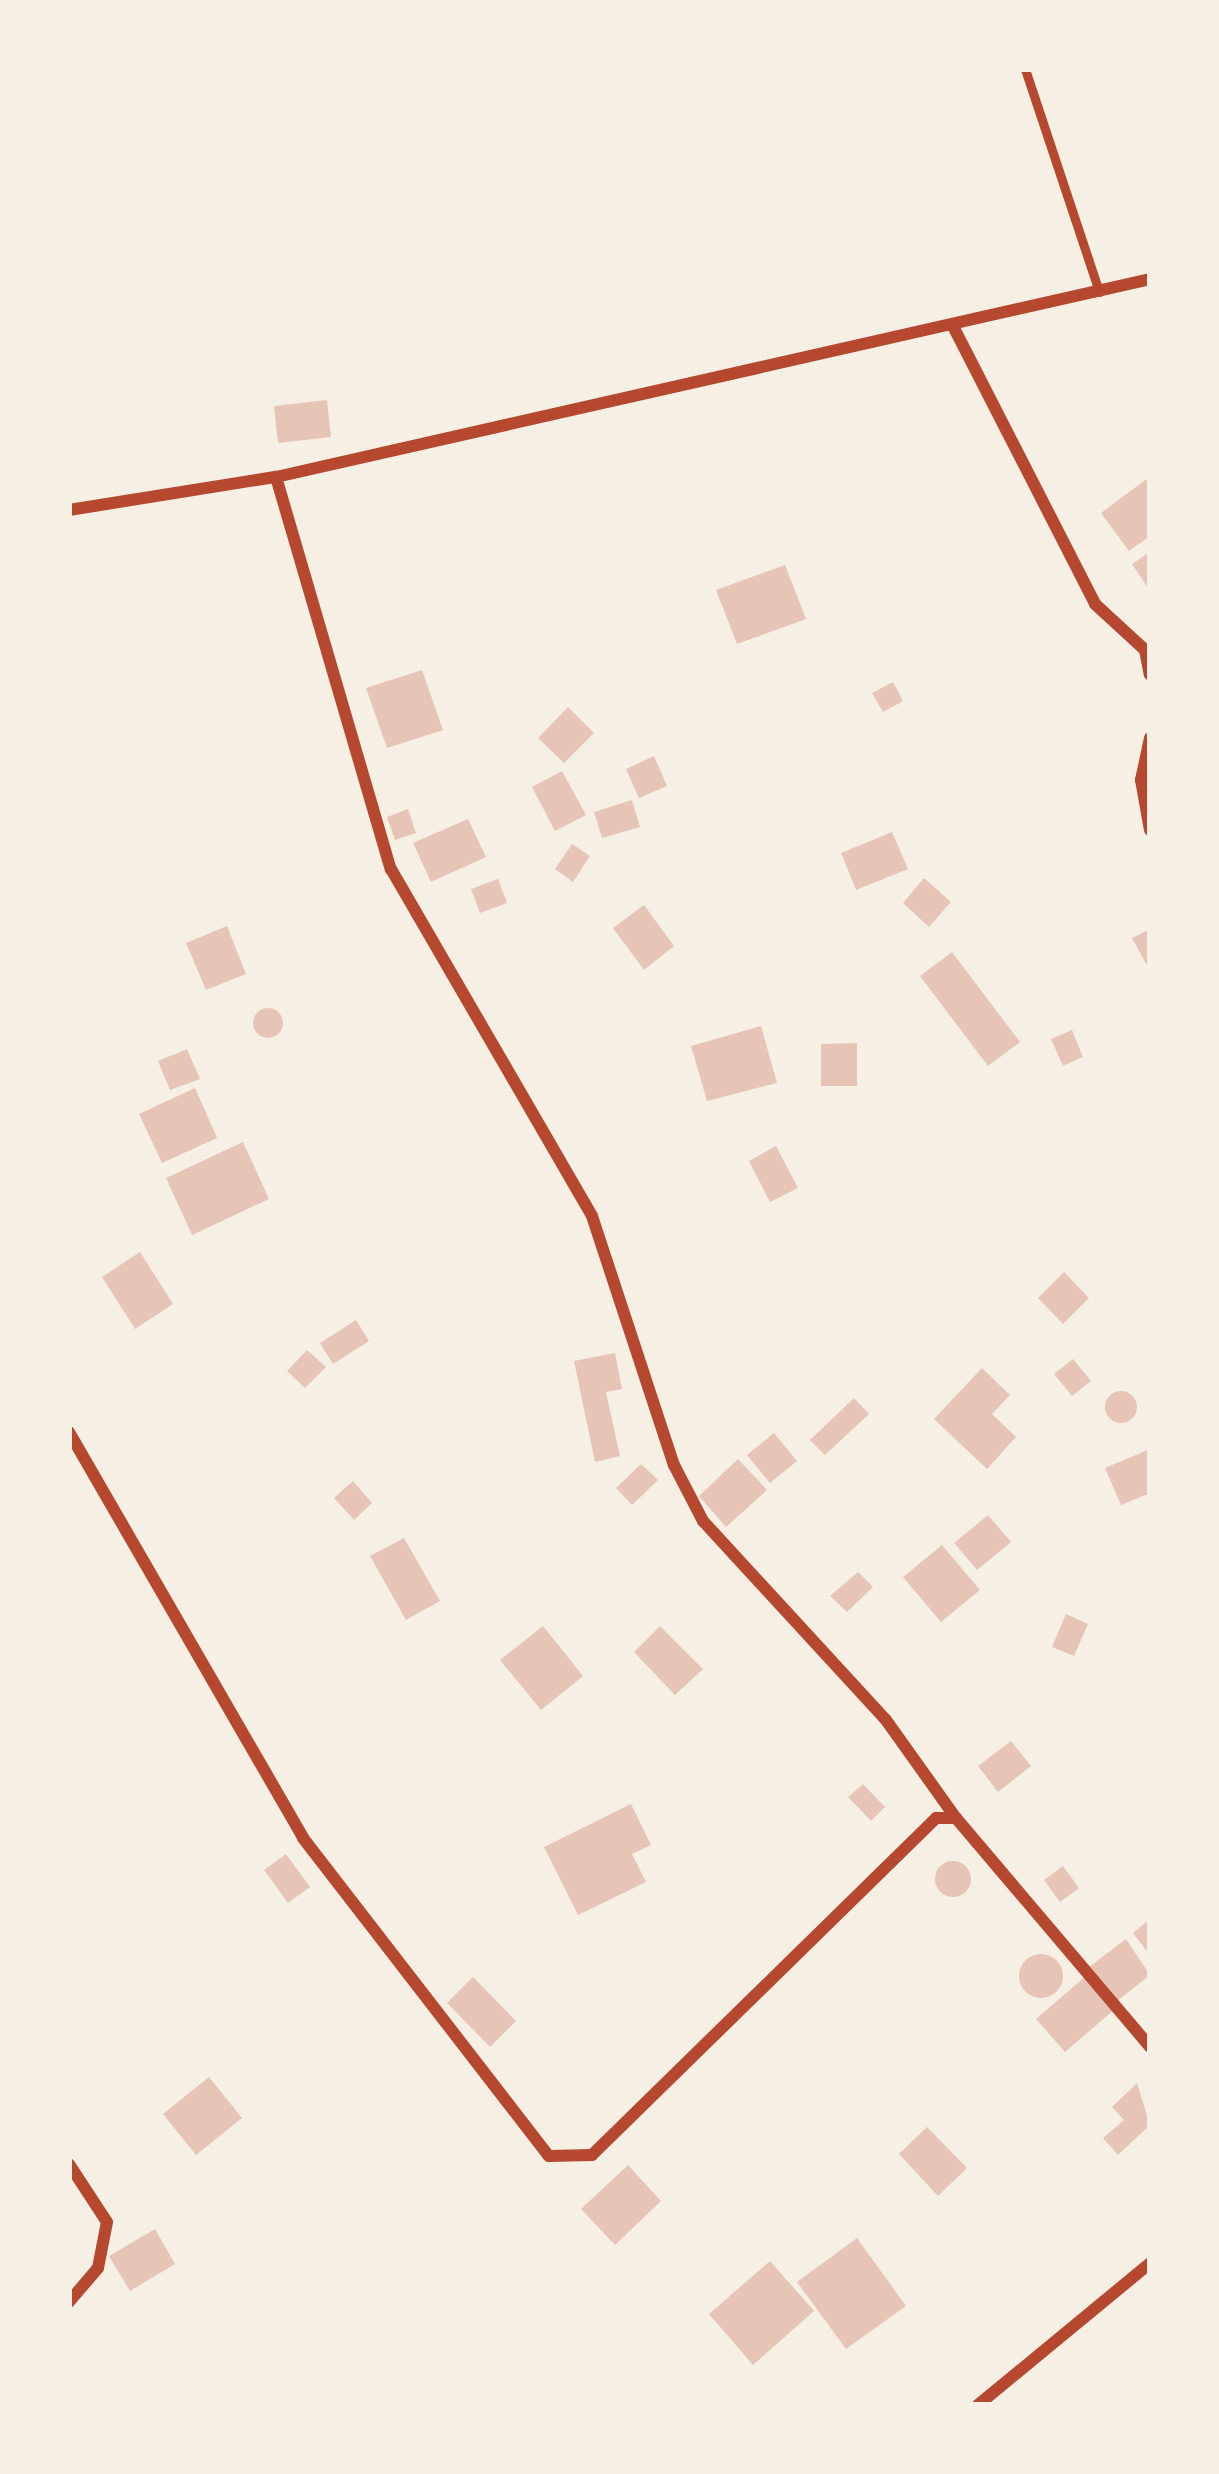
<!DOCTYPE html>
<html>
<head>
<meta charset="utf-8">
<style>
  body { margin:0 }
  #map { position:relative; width:1219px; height:2474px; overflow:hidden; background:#f6efe4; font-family:"Alegreya Sans",sans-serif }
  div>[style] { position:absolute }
  .building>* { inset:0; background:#e6c5b7 }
  .round { border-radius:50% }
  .service>* { height:9px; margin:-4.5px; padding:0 4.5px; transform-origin:4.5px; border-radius:4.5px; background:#b5482f }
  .minor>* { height:12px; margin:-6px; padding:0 6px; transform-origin:6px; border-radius:6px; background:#b5482f }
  span { translate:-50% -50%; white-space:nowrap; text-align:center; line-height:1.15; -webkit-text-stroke:10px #f6efe4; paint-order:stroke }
  .frame { position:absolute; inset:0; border:72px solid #f6efe4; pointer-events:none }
</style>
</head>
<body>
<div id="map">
  <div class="building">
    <div style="clip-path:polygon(327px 400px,331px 437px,278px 443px,274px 406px)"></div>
    <div style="clip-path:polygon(1148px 478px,1150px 536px,1129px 551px,1101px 513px)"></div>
    <div style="clip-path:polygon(1150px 552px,1150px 591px,1132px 564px)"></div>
    <div style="clip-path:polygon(785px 565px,806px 619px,737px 644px,716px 590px)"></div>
    <div style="clip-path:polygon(422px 670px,443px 730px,387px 748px,366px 688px)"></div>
    <div style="clip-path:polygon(893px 682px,903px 701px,883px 712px,872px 693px)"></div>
    <div style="clip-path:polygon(568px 707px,594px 733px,564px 763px,538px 738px)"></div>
    <div style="clip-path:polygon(654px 756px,667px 786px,639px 798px,626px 769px)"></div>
    <div style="clip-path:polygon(562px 771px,586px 815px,555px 831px,532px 787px)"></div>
    <div style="clip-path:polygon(632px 800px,640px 827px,602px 838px,594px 812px)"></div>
    <div style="clip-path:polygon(408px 809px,416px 833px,395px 840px,387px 817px)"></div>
    <div style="clip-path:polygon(468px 819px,486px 857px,431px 882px,413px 843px)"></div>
    <div style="clip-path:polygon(892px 832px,908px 869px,856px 890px,841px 853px)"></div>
    <div style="clip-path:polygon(572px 844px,590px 856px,573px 882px,555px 869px)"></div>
    <div style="clip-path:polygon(924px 878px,951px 902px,929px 927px,903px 903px)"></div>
    <div style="clip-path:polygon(498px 879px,507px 903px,480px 913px,471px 889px)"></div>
    <div style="clip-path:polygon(644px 905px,674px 946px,644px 970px,613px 928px)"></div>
    <div style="clip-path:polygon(227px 926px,246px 974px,206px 990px,186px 943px)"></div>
    <div style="clip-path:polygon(1150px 929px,1150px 971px,1132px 938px)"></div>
    <div style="clip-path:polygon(952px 952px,1020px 1042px,988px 1066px,920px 976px)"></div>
    <div class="round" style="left:253px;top:1008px;width:30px;height:30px"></div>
    <div style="clip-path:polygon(761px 1026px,777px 1083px,707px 1101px,691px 1046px)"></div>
    <div style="clip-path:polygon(1072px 1030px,1083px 1057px,1063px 1066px,1051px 1039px)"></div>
    <div style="clip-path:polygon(857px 1043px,857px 1086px,821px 1086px,821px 1044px)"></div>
    <div style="clip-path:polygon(187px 1049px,200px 1079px,170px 1090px,158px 1061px)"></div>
    <div style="clip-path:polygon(195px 1088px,217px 1138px,162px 1163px,139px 1114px)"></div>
    <div style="clip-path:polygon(243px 1142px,269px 1199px,192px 1235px,166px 1178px)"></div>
    <div style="clip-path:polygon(776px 1146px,798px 1188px,770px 1202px,749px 1161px)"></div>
    <div style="clip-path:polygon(140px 1252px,173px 1304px,135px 1329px,102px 1277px)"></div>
    <div style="clip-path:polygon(1064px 1272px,1089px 1298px,1063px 1324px,1038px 1298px)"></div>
    <div style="clip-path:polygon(356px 1320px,369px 1341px,333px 1364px,320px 1343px)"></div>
    <div style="clip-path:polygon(307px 1350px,326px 1367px,305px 1388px,287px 1371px)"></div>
    <div style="clip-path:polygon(615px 1353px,622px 1389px,606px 1392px,620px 1456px,595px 1462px,574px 1361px)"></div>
    <div style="clip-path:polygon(1073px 1359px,1091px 1381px,1072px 1396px,1054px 1374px)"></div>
    <div style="clip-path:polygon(982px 1368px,1010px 1395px,992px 1414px,1016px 1437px,987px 1469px,934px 1419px)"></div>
    <div class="round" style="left:1105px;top:1391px;width:32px;height:32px"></div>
    <div style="clip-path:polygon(854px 1398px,869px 1414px,825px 1455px,810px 1440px)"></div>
    <div style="clip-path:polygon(774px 1433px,797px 1461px,770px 1483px,747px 1455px)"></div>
    <div style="clip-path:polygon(1150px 1449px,1150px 1493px,1121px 1505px,1105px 1468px)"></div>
    <div style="clip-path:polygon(738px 1459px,767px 1490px,726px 1527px,699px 1496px)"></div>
    <div style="clip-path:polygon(641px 1464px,658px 1480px,632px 1505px,616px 1488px)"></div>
    <div style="clip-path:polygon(353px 1481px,372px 1503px,354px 1520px,334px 1498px)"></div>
    <div style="clip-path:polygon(988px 1515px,1011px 1542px,977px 1570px,954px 1543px)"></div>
    <div style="clip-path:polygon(404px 1538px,440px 1601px,406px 1620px,370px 1556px)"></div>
    <div style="clip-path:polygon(942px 1545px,980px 1590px,941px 1622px,903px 1577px)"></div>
    <div style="clip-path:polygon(858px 1572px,873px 1587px,847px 1612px,830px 1596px)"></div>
    <div style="clip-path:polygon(1066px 1614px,1088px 1624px,1074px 1656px,1052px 1647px)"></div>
    <div style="clip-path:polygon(543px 1626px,583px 1676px,541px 1710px,500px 1660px)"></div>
    <div style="clip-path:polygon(660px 1626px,703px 1669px,675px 1695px,634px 1652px)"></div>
    <div style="clip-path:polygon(1011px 1741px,1031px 1766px,998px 1792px,978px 1766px)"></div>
    <div style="clip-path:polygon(863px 1784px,885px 1807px,871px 1821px,848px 1797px)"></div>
    <div style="clip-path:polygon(631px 1804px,651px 1845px,632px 1854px,646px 1882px,578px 1915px,544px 1847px)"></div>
    <div style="clip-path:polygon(286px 1854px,310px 1887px,288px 1903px,264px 1870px)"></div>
    <div class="round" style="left:935px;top:1861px;width:36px;height:36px"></div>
    <div style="clip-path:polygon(1063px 1866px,1079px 1888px,1060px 1902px,1044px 1880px)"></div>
    <div style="clip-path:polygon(1150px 1919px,1150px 1955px,1133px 1933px)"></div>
    <div style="clip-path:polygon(1126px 1939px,1150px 1975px,1116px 2002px,1089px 1967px)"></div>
    <div class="round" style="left:1019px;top:1954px;width:44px;height:44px"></div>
    <div style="clip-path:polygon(1087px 1975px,1115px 2009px,1065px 2052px,1036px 2019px)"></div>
    <div style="clip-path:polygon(473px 1977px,516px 2021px,490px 2047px,447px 2003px)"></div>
    <div style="clip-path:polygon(209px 2077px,242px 2118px,196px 2155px,163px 2114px)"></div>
    <div style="clip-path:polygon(1137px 2083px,1150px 2125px,1118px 2155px,1103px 2138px,1124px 2120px,1112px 2107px)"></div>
    <div style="clip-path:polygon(927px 2127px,967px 2168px,938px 2196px,899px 2154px)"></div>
    <div style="clip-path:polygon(628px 2165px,661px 2201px,615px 2245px,581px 2209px)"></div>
    <div style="clip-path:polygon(155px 2229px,175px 2264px,130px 2291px,109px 2256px)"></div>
    <div style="clip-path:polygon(857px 2238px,906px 2306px,846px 2349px,797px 2282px)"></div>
    <div style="clip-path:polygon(770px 2261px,814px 2311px,753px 2365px,709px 2314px)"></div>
  </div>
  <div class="service">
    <div style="left:1025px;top:69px;width:235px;rotate:71.6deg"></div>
  </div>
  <div class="minor">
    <div style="left:954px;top:328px;width:310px;rotate:62.9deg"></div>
    <div style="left:1095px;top:604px;width:68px;rotate:42.6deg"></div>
    <div style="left:1145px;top:650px;width:25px;rotate:79deg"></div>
    <div style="left:276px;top:477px;width:409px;rotate:73.7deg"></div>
    <div style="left:391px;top:869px;width:401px;rotate:59.9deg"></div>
    <div style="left:592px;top:1216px;width:262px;rotate:71.8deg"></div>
    <div style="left:674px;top:1465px;width:63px;rotate:62.6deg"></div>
    <div style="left:703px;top:1521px;width:270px;rotate:47.4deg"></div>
    <div style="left:886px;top:1720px;width:120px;rotate:54.5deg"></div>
    <div style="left:69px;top:510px;width:210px;rotate:-9.1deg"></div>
    <div style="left:276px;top:477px;width:896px;rotate:-12.76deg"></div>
    <div style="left:1150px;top:738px;width:43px;rotate:102.1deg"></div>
    <div style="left:1141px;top:780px;width:51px;rotate:79.8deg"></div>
    <div style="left:69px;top:1432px;width:469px;rotate:60deg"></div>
    <div style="left:303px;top:1838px;width:402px;rotate:52.3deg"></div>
    <div style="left:549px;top:2156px;width:43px;rotate:-1.3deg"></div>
    <div style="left:592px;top:2155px;width:482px;rotate:-44.4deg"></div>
    <div style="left:936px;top:1818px;width:20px"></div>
    <div style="left:956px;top:1818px;width:300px;rotate:49.7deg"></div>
    <div style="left:69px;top:2164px;width:69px;rotate:56.8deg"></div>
    <div style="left:107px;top:2222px;width:47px;rotate:101.1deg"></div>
    <div style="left:98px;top:2268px;width:45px;rotate:130.5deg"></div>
    <div style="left:978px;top:2405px;width:223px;rotate:-39.5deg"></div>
  </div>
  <div class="frame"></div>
</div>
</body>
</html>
